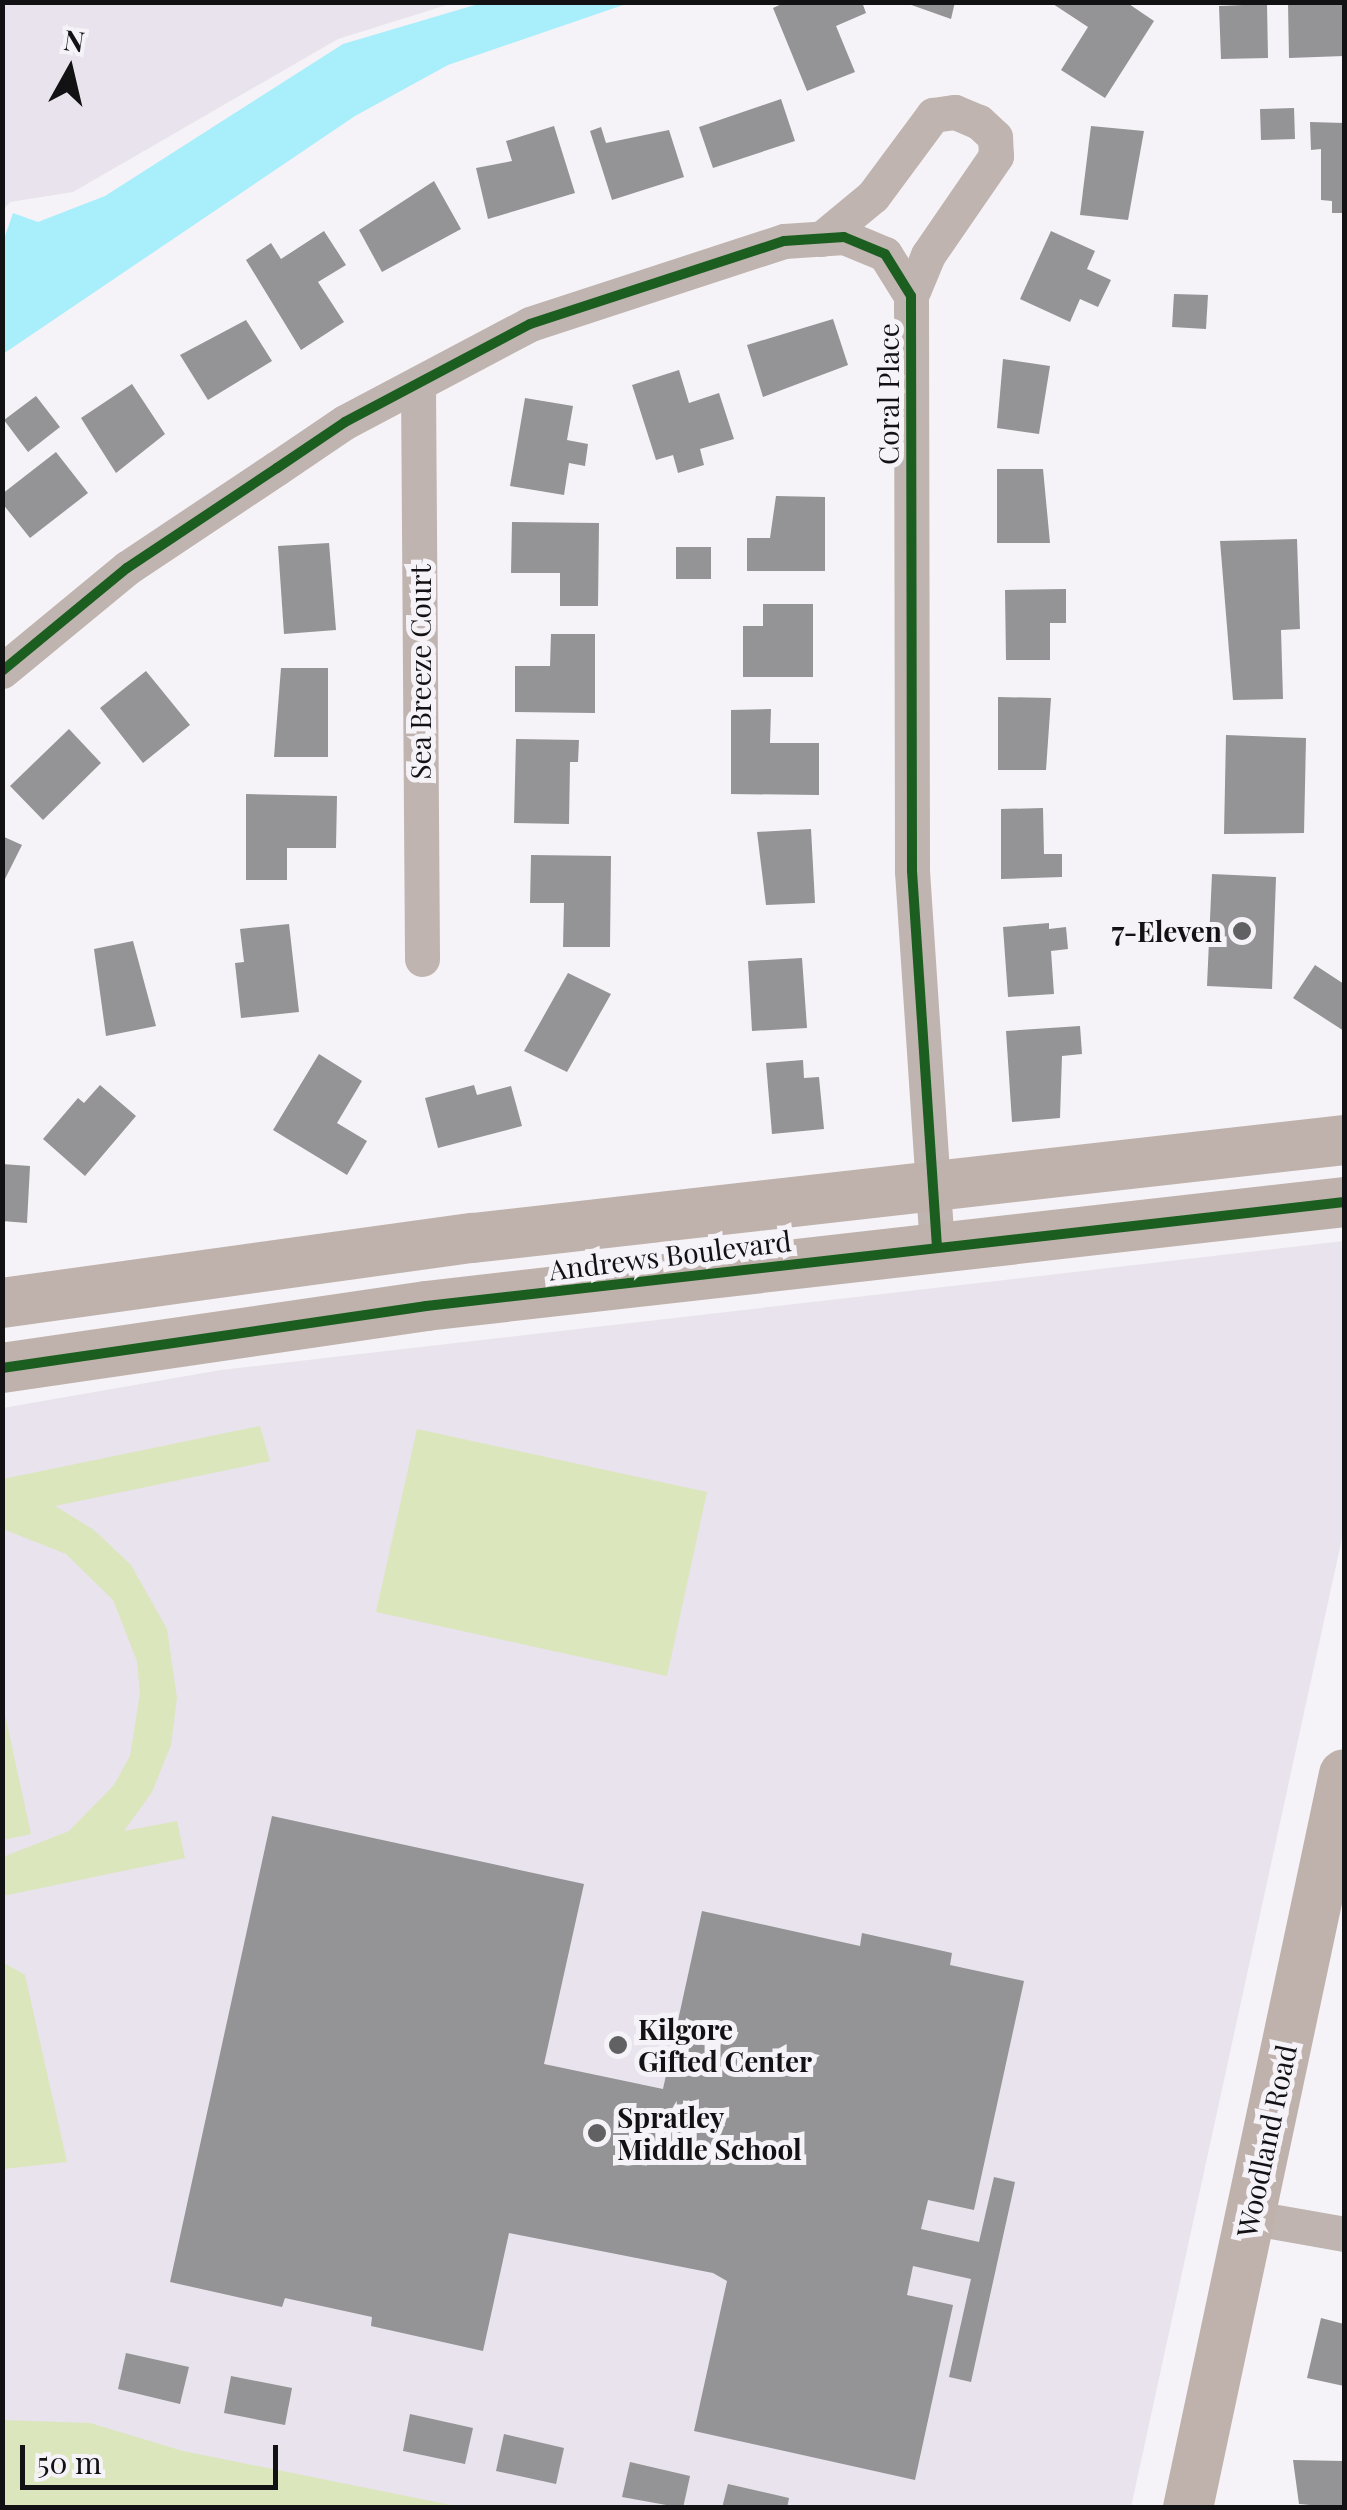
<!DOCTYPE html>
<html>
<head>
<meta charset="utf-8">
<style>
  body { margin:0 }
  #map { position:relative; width:1347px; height:2510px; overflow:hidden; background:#f5f3f7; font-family:"Playfair Display",serif }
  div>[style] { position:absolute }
  .built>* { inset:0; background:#e8e3ec }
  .green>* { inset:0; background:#dce6bc }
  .water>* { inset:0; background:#a8eefb }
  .building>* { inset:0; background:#949395 }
  .street>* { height:35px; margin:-17.5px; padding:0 17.5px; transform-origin:17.5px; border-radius:17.5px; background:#bfb4af }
  .secondary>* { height:50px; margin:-25px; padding:0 25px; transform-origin:25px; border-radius:25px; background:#bfb2ad }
  .cycleway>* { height:10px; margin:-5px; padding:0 5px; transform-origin:5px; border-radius:5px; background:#1b5e20 }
  .dots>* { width:28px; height:28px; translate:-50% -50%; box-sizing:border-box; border:5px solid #f5f2f8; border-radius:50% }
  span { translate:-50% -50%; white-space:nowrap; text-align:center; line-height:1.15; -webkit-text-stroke:10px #f5f2f8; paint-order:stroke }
  .street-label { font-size:28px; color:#121113 }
  .poi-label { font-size:28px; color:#121113; font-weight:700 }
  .right { translate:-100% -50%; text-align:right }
  .left { translate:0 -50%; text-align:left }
  .frame { position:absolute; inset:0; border:5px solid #121113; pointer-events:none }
  .north { position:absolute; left:20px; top:20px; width:100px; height:100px; -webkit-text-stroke:8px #f5f2f8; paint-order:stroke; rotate:8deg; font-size:28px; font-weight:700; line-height:40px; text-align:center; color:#121113 }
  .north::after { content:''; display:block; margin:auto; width:35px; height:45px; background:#121113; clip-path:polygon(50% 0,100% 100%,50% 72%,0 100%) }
  .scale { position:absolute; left:20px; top:2445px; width:258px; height:45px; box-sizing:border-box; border:5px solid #121113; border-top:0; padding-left:12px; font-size:30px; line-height:35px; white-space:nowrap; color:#121113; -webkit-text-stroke:8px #f5f2f8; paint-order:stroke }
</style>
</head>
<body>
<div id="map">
  <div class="built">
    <div style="clip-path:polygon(3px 2px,453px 2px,453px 3px,338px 39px,73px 192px,10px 202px,3px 210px)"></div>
    <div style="clip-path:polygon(1344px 1241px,1344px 1529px,1131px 2507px,3px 2508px,3px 1408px,221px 1370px)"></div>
  </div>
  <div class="green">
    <div style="clip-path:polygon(260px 1426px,270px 1461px,55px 1506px,94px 1530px,131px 1565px,167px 1629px,177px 1698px,171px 1745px,152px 1792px,124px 1831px,177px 1821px,185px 1858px,3px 1896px,3px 1857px,69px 1831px,114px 1785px,130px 1756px,140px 1693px,137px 1661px,113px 1600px,66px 1554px,3px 1529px,3px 1479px)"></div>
    <div style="clip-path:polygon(417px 1429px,707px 1492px,667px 1676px,376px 1612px)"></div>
    <div style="clip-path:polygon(2px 1701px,31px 1834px,3px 1840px,2px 1840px)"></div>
    <div style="clip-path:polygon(2px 1962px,25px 1975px,67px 2162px,3px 2169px)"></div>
    <div style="clip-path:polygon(3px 2420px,90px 2423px,183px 2451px,461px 2507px,3px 2507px)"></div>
  </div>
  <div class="water">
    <div style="clip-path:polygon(485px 2px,629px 3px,448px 65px,355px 116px,3px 354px,3px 242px,13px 213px,38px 222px,105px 196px,343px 44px)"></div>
  </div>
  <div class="building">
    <div style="clip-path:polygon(786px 2px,862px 2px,866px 13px,836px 26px,855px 72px,807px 91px,773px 8px)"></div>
    <div style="clip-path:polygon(903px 2px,955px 2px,951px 19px)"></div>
    <div style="clip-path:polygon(1050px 2px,1126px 2px,1154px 21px,1105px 98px,1061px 70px,1088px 27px)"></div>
    <div style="clip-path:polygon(1288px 2px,1344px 2px,1344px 56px,1289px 58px)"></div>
    <div style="clip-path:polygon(1267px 4px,1268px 58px,1221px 59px,1219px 6px)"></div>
    <div style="clip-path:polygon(781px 99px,795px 141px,713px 168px,699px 127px)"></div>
    <div style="clip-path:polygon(1294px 108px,1295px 139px,1261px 140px,1260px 109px)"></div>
    <div style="clip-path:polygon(1310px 122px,1344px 123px,1344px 213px,1332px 213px,1332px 201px,1321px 200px,1321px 149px,1311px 150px)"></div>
    <div style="clip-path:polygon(554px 126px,575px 193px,488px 219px,476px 168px,512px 161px,506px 141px)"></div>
    <div style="clip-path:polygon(1091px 126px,1144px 131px,1128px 220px,1080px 215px)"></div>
    <div style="clip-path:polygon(601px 127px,606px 143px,669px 130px,684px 177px,612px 200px,590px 131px)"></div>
    <div style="clip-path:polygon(434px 181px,461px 229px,382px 272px,359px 230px)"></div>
    <div style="clip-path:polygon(324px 231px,346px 265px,318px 282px,344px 322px,301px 350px,246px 260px,271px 243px,281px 259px)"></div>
    <div style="clip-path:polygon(1051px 231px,1095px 251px,1087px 269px,1111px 280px,1098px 307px,1080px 299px,1070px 322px,1020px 299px)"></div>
    <div style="clip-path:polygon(1174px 294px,1208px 295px,1206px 329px,1172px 327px)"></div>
    <div style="clip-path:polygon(833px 319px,848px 365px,763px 397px,747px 345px)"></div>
    <div style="clip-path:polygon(246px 320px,272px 361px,208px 400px,180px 355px)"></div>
    <div style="clip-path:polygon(1003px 359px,1050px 366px,1039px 434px,997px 428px)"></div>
    <div style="clip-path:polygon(679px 370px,689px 403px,719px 393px,734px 439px,700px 449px,704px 465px,678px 473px,673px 455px,656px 460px,632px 385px)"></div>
    <div style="clip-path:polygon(132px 384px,165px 434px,116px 473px,81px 418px)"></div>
    <div style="clip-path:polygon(36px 396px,60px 427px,28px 452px,4px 420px)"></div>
    <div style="clip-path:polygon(525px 398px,573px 406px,567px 440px,588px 444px,585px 466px,569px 463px,564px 495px,510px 486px)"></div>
    <div style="clip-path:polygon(56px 452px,88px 493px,30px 538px,2px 503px,2px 494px)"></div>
    <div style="clip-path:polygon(997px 469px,1043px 469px,1050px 543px,997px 543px)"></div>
    <div style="clip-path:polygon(776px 496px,825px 497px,825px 571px,747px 571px,747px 538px,770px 538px)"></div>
    <div style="clip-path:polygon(512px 522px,599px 523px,598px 606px,560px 606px,560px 573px,511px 573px)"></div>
    <div style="clip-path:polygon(1297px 539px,1300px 629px,1281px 630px,1283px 699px,1233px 700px,1220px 541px)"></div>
    <div style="clip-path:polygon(329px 543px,336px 630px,284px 634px,278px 546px)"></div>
    <div style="clip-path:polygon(676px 547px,711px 547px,711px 579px,676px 579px)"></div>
    <div style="clip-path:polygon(1066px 589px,1066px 623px,1050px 623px,1050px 660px,1006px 660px,1005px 590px)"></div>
    <div style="clip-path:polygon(763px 604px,813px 604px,813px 677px,743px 677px,743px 626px,763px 626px)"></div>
    <div style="clip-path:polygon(551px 634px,595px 634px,595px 713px,515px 712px,515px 666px,550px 666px)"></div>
    <div style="clip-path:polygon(281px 668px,328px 668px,328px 757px,274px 757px)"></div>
    <div style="clip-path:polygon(146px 671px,190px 725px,143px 763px,100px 708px)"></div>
    <div style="clip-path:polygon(998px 697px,1051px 698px,1046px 770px,998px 770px)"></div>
    <div style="clip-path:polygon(771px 709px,770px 743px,819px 743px,819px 795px,731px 794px,731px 710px)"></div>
    <div style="clip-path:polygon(69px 729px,101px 763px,43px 820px,10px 786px)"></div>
    <div style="clip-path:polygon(1226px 735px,1306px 738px,1304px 833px,1224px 834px)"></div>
    <div style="clip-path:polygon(516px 739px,579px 740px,578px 762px,570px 762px,569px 824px,514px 823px)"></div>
    <div style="clip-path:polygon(246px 794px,337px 796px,336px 848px,287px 848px,287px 880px,246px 880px)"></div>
    <div style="clip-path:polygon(1043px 808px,1044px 854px,1062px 854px,1062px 877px,1001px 879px,1001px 809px)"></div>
    <div style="clip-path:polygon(811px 829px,815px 903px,766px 905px,757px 832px)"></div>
    <div style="clip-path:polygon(2px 836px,22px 845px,2px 885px)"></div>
    <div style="clip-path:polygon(531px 855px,611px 856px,610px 947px,563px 947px,564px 903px,530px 903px)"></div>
    <div style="clip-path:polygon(1212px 874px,1276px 877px,1272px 989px,1207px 986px)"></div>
    <div style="clip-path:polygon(1049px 923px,1049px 929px,1066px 927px,1068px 949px,1051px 951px,1054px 994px,1008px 997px,1003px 927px)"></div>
    <div style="clip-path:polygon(289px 924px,299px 1012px,241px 1018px,235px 963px,244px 962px,240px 929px)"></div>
    <div style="clip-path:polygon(133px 941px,156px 1026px,106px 1036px,94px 949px)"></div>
    <div style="clip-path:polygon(802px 958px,807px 1028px,752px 1031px,748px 961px)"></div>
    <div style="clip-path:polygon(1315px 965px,1344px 984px,1344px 1031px,1293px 998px)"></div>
    <div style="clip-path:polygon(568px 973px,611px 994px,567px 1072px,524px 1051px)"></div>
    <div style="clip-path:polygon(1080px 1026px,1082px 1054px,1062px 1056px,1060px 1118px,1012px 1122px,1006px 1031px)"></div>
    <div style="clip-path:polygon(319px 1054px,362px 1081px,337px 1123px,367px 1141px,347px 1175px,273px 1130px)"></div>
    <div style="clip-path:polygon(803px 1060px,804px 1078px,819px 1077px,824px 1129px,772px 1134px,766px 1063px)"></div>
    <div style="clip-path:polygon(100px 1085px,136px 1116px,85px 1176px,43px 1139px,78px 1098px,84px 1103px)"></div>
    <div style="clip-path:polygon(474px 1085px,477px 1095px,511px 1086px,522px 1126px,438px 1148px,425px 1098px)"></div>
    <div style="clip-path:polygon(2px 1164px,30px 1166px,27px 1223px,2px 1221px)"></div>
    <div style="clip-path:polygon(272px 1816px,584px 1884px,544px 2064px,663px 2089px,702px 1911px,860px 1946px,862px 1933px,952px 1953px,950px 1965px,1024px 1981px,974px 2210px,928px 2200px,921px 2229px,979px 2242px,994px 2177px,1015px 2182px,971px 2382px,949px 2377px,971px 2279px,913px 2266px,907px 2295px,953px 2305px,915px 2480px,694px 2431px,727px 2281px,713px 2273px,509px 2233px,483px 2351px,371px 2326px,372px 2317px,285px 2298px,282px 2307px,170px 2282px)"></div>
    <div style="clip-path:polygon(1321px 2318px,1344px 2324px,1344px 2386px,1307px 2378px)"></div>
    <div style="clip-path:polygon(126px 2353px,189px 2367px,180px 2404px,118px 2389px)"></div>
    <div style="clip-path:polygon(231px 2376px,292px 2388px,285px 2425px,224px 2413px)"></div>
    <div style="clip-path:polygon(410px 2414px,473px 2428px,465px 2464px,403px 2451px)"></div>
    <div style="clip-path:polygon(504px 2434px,564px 2448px,556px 2484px,496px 2471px)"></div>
    <div style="clip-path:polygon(1293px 2460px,1344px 2461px,1344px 2508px,1299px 2504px)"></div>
    <div style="clip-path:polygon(630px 2462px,690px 2476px,683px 2508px,622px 2497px)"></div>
    <div style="clip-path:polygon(728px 2484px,789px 2498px,787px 2508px,722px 2508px)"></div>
  </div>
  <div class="street">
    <div style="left:821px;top:239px;width:67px;rotate:-39.6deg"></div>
    <div style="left:873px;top:196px;width:101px;rotate:-53.5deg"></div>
    <div style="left:933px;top:115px;width:22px;rotate:-8deg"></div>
    <div style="left:955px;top:112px;width:26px;rotate:23deg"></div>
    <div style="left:979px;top:122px;width:22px;rotate:43deg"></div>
    <div style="left:995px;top:137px;width:19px;rotate:87deg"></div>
    <div style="left:996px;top:156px;width:120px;rotate:124.5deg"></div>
    <div style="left:928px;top:255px;width:44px;rotate:112.5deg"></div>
    <div style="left:418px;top:385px;width:574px;rotate:89.6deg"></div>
    <div style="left:2px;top:671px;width:162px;rotate:-39.5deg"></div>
    <div style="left:127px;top:568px;width:180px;rotate:-33.7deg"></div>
    <div style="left:277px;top:468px;width:82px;rotate:-34.1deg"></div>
    <div style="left:345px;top:422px;width:209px;rotate:-27.9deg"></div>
    <div style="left:530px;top:324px;width:267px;rotate:-18.1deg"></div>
    <div style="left:784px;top:241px;width:60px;rotate:-3.8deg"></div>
    <div style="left:844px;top:237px;width:44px;rotate:22.5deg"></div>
    <div style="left:885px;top:254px;width:49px;rotate:58.2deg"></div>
    <div style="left:911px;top:296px;width:575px;rotate:89.9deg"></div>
    <div style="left:912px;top:871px;width:377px;rotate:86.2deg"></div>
    <div style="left:1249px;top:2217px;width:97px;rotate:10.1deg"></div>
  </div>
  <div class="secondary">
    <div style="left:2px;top:1303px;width:475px;rotate:-7.9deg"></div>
    <div style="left:473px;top:1238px;width:876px;rotate:-6.42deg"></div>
    <div style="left:2px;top:1368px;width:429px;rotate:-8.3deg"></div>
    <div style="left:426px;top:1306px;width:924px;rotate:-6.46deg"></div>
    <div style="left:1188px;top:2508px;width:750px;rotate:-78deg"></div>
  </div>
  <div class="cycleway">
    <div style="left:2px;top:671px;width:162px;rotate:-39.5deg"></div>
    <div style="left:127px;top:568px;width:180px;rotate:-33.7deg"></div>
    <div style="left:277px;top:468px;width:82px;rotate:-34.1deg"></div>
    <div style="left:345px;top:422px;width:209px;rotate:-27.9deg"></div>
    <div style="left:530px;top:324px;width:267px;rotate:-18.1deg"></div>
    <div style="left:784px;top:241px;width:60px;rotate:-3.8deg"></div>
    <div style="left:844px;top:237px;width:44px;rotate:22.5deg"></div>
    <div style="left:885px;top:254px;width:49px;rotate:58.2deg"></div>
    <div style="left:911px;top:296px;width:575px;rotate:89.9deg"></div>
    <div style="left:912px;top:871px;width:377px;rotate:86.2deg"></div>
    <div style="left:2px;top:1368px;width:429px;rotate:-8.3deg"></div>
    <div style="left:426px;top:1306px;width:924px;rotate:-6.46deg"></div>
  </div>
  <div class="dots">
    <div style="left:1242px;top:931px;background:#616063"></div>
    <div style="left:618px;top:2045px;background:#616063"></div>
    <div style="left:597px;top:2133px;background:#616063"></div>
  </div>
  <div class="street-label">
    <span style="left:888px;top:394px;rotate:-90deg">Coral Place</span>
    <span style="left:420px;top:672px;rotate:-90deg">Sea Breeze Court</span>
    <span style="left:670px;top:1255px;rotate:-7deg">Andrews Boulevard</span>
    <span style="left:1266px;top:2141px;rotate:-78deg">Woodland Road</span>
  </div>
  <div class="poi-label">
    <span class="right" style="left:1222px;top:931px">7-Eleven</span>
    <span class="left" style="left:638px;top:2045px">Kilgore<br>Gifted Center</span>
    <span class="left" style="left:617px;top:2133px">Spratley<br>Middle School</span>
  </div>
  <div class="frame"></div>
  <div class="north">N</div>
  <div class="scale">50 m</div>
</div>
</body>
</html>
